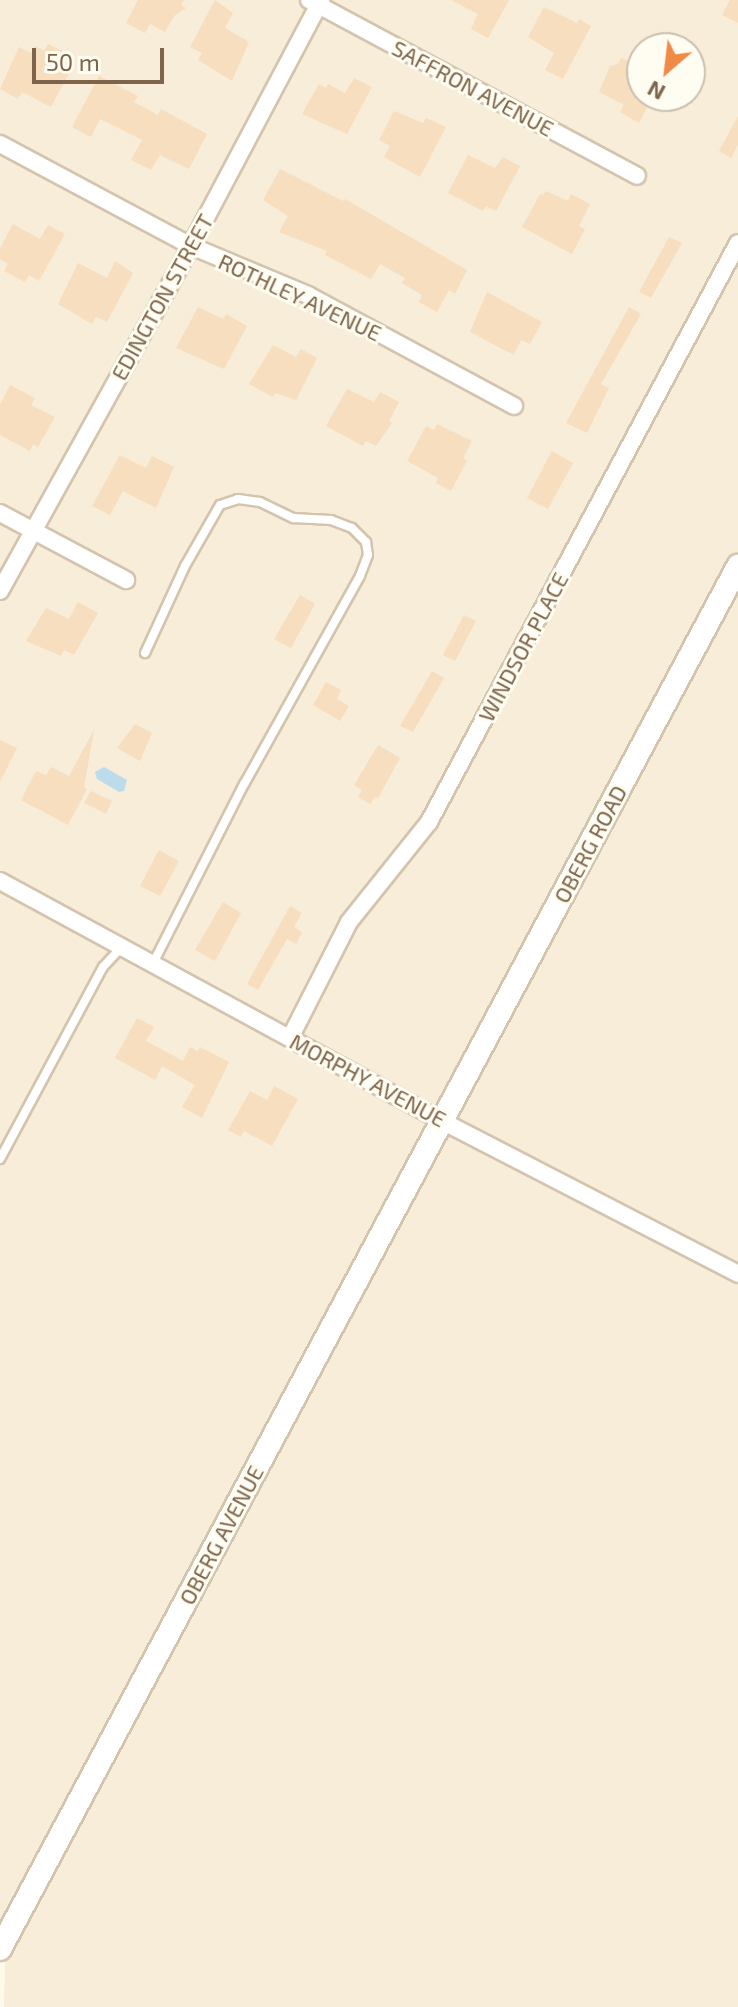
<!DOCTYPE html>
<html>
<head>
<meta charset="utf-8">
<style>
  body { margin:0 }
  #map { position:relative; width:738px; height:2007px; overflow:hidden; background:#fefaea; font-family:"Exo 2",sans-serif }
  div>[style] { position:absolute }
  .residential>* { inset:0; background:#f7edd8 }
  .water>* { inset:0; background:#bcdceb }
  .building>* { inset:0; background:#f6debf }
  .roads { filter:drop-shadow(2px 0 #d3c4ae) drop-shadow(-2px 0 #d3c4ae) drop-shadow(0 2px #d3c4ae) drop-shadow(0 -2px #d3c4ae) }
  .lane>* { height:8px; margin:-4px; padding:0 4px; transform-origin:4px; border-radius:4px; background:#fff }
  .street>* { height:16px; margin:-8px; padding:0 8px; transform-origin:8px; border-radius:8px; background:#fff }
  .secondary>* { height:22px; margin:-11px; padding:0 11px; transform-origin:11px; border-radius:11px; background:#fff }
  span { translate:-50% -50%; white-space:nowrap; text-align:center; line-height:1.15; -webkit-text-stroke:6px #fffcf2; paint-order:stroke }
  .street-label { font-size:22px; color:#7d644a }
  .north { position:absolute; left:626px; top:32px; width:80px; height:80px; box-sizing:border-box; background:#fffcf2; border:2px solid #cbbfaf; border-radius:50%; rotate:208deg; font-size:22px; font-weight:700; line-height:32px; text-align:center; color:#7d644a }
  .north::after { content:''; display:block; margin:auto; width:28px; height:36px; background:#f18947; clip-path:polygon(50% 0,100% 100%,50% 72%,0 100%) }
  .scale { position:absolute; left:32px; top:48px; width:132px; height:36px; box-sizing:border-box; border:4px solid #7d644a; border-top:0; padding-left:10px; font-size:24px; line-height:28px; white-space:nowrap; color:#7d644a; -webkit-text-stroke:6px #fffcf2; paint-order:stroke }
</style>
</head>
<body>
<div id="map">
  <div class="residential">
    <div style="clip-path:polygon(evenodd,0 0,738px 0,738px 2007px,4px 2007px,5px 1956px,0 1959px,0 0,642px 48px,690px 48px,690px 96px,642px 96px,642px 48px)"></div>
  </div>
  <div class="water">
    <div style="clip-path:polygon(104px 767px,127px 780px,124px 791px,119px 792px,97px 779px,95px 772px)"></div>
  </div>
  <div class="building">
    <div style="clip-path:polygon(138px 0,184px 0,181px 5px,186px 8px,174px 16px,165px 32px,150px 24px,145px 33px,126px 23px)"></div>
    <div style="clip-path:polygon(215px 0,233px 13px,225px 28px,249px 42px,232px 81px,198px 60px,202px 53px,190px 47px)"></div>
    <div style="clip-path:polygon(451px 0,509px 0,488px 38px,471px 29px,478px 14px)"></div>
    <div style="clip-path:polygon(730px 0,738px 0,738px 23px,722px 15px)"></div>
    <div style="clip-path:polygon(544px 7px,577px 23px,579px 19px,591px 26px,563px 79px,545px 70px,554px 53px,528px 37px)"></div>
    <div style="clip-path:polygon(642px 39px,642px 96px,653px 96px,639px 123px,620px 112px,624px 105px,599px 92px,610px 66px,618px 64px,621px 58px,630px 62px)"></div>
    <div style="clip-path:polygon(48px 44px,64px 52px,56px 67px,69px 73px,51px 107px,22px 92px,18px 99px,0 89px,19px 47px,31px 53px,35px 46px,44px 51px)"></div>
    <div style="clip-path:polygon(99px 76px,138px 96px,134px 102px,158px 115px,161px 109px,207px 134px,189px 169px,160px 155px,151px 170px,131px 160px,142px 140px,100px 119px,91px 137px,72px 127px)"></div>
    <div style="clip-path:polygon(354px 78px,372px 87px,347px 134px,302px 114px,319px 84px,326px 88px,328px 84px,345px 93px)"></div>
    <div style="clip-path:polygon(394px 111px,423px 123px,426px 118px,446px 127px,420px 177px,384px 157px,390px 146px,379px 140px)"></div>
    <div style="clip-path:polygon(738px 116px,738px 145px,731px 158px,719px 151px)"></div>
    <div style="clip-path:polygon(468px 155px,495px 168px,503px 157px,520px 166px,496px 211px,486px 206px,483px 211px,448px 193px)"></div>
    <div style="clip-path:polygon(280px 169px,343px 201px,345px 199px,467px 270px,455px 294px,449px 290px,437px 312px,419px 302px,422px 295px,402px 283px,405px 278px,380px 264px,371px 279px,325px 255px,327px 251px,279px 232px,288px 216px,263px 200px)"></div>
    <div style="clip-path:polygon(546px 191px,568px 201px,571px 194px,590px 204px,579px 226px,585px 229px,572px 254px,522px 227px,540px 194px,543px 195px)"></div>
    <div style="clip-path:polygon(13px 224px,40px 239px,48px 225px,65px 234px,39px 281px,29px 275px,25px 282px,4px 271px,8px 264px,0 259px,0 248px)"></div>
    <div style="clip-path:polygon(669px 237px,682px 243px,651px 298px,639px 292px)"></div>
    <div style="clip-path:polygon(115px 261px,133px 273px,107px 322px,96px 317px,92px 324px,58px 304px,78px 263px,107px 278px)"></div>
    <div style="clip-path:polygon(487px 292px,542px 322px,530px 344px,521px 340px,514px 355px,470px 332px)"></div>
    <div style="clip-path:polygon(198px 307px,223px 319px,226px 314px,247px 326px,224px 369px,176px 348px)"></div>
    <div style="clip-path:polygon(629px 307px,641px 314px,601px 384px,609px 388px,587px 433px,566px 423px)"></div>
    <div style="clip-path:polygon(273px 345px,296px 357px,301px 349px,317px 358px,296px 400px,275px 393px,273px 397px,249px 384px)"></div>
    <div style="clip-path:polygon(10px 385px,35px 398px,31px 405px,55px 417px,38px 447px,33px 444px,30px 451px,0 435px,0 405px)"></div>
    <div style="clip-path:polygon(347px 389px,374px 402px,380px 392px,399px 402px,389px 421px,392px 423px,376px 446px,366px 441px,363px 446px,326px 426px)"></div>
    <div style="clip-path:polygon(437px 424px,472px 441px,463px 458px,467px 461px,451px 491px,436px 483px,438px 478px,407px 461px,426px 426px,434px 430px)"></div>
    <div style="clip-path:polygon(552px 451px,573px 463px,548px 509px,527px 498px)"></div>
    <div style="clip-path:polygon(120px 455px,146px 468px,152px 456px,174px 467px,156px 508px,123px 491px,110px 515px,92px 506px)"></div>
    <div style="clip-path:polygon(300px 595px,315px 604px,291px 648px,274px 639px)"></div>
    <div style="clip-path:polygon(78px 602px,98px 613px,74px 655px,64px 650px,61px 656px,26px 641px,46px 608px,69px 619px)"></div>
    <div style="clip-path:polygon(464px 615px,476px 621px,455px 661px,443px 655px)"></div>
    <div style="clip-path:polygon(432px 671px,444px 678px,413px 732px,400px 726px)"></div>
    <div style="clip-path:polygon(326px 682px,341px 690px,337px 699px,349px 706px,340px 721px,313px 705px)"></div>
    <div style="clip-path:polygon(135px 724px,152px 733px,140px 761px,117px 748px)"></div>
    <div style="clip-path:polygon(94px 730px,84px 787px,87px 789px,68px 825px,21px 800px,36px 771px,46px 775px,51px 767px,69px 776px)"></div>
    <div style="clip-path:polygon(0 740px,17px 748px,0 782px)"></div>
    <div style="clip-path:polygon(378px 745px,400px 758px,378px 798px,375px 797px,370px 804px,358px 797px,362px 790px,354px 785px)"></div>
    <div style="clip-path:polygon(91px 791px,112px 801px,106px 814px,84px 803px)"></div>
    <div style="clip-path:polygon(159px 850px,179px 861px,160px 896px,140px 886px)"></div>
    <div style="clip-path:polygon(223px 902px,241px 913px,215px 961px,195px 950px)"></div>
    <div style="clip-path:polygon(290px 906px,302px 913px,294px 927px,302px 932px,296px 944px,287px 939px,258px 990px,247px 984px)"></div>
    <div style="clip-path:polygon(137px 1018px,154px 1027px,146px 1041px,183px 1061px,190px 1047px,198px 1051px,200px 1047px,229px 1062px,202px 1118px,182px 1107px,195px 1085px,162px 1066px,155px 1080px,115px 1058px)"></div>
    <div style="clip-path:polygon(274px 1086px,298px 1099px,272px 1146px,244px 1131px,241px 1137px,228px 1130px,250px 1091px,267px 1100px)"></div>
  </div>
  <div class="roads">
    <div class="lane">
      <div style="left:145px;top:653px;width:96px;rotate:-65.3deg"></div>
      <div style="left:185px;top:566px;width:70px;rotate:-60.2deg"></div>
      <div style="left:220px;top:505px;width:19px;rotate:-18deg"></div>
      <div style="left:238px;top:499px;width:22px;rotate:8deg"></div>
      <div style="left:260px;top:502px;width:37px;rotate:26deg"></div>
      <div style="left:293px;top:518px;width:38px;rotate:3deg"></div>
      <div style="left:331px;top:520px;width:22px;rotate:21deg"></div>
      <div style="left:352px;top:528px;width:20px;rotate:45deg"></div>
      <div style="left:366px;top:542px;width:13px;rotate:81deg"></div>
      <div style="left:368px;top:555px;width:22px;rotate:111deg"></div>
      <div style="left:360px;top:576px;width:238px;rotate:119.1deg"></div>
      <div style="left:244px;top:784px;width:201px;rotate:116.9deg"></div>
      <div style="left:0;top:1159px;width:218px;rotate:-61.8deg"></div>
      <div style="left:103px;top:967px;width:26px;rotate:-47deg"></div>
    </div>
    <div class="street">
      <div style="left:309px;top:0;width:372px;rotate:28.2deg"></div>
      <div style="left:0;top:144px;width:217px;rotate:28.1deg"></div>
      <div style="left:191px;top:246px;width:127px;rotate:22.7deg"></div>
      <div style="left:308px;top:295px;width:234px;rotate:28.3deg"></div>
      <div style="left:0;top:513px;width:143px;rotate:28deg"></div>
      <div style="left:0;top:591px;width:394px;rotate:-61deg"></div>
      <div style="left:191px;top:246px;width:278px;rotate:-62.1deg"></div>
      <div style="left:0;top:881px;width:503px;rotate:28.5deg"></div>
      <div style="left:442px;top:1121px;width:333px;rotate:27.3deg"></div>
      <div style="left:290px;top:1038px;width:130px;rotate:-63deg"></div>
      <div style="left:349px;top:922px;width:128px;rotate:-51.3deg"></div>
      <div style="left:429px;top:822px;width:656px;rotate:-61.91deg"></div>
    </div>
    <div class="secondary">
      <div style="left:0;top:1949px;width:1568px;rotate:-61.91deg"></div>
    </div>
  </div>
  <div class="street-label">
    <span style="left:473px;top:88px;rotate:28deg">SAFFRON AVENUE</span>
    <span style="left:162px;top:297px;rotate:-61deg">EDINGTON STREET</span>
    <span style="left:300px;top:297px;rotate:25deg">ROTHLEY AVENUE</span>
    <span style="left:523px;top:647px;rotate:-62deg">WINDSOR PLACE</span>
    <span style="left:590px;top:844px;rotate:-62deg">OBERG ROAD</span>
    <span style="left:368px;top:1080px;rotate:28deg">MORPHY AVENUE</span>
    <span style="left:221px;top:1535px;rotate:-62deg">OBERG AVENUE</span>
  </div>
  <div class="north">N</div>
  <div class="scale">50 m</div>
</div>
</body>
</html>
